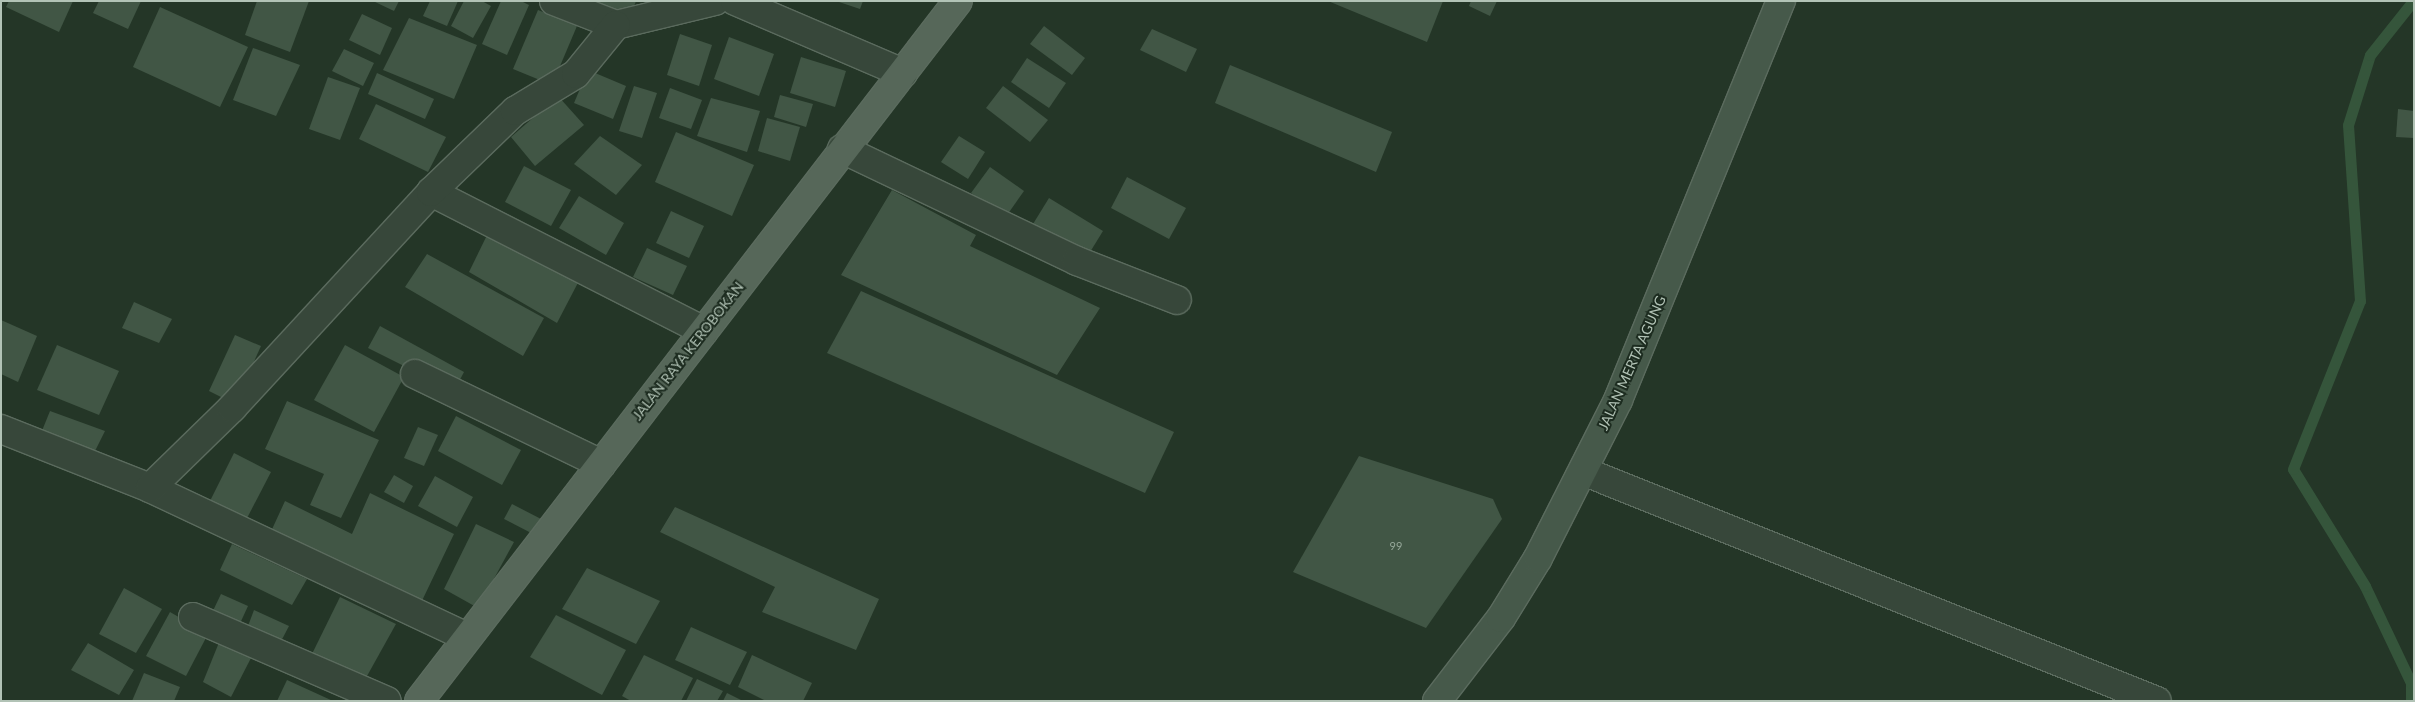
<!DOCTYPE html>
<html>
<head>
<meta charset="utf-8">
<style>
  body { margin:0 }
  #map { position:relative; width:2415px; height:702px; overflow:hidden; background:#243627; font-family:Lato,sans-serif }
  div>[style] { position:absolute }
  .stream>* { height:11px; margin:-5.5px; padding:0 5.5px; transform-origin:5.5px; border-radius:5.5px; background:#35553b }
  .building>* { inset:0; background:#415645 }
  .roads { filter:drop-shadow(1px 0 #5b6b5e) drop-shadow(-1px 0 #5b6b5e) drop-shadow(0 1px #5b6b5e) drop-shadow(0 -1px #5b6b5e) }
  .street>* { height:28px; margin:-14px; padding:0 14px; transform-origin:14px; border-radius:14px; background:#37473a }
  .secondary>* { height:28px; margin:-14px; padding:0 14px; transform-origin:14px; border-radius:14px; background:#46594a }
  .primary>* { height:28px; margin:-14px; padding:0 14px; transform-origin:14px; border-radius:14px; background:#566759 }
  span { translate:-50% -50%; white-space:nowrap; text-align:center; line-height:1.15; -webkit-text-stroke:4px #1d2c20; paint-order:stroke }
  .number-label { font-size:11px; color:#96a89a }
  .number-label span { -webkit-text-stroke-width:0 }
  .street-label { font-size:14px; color:#b2c3b6 }
  .frame { position:absolute; inset:0; border:2px solid #b2c3b6; pointer-events:none }
</style>
</head>
<body>
<div id="map">
  <div class="stream">
    <div style="left:2411px;top:701px;width:18px;rotate:-90deg"></div>
    <div style="left:2411px;top:683px;width:107px;rotate:-115.4deg"></div>
    <div style="left:2365px;top:586px;width:137px;rotate:-121.6deg"></div>
    <div style="left:2293px;top:469px;width:181px;rotate:-68.3deg"></div>
    <div style="left:2360px;top:301px;width:176px;rotate:-93.9deg"></div>
    <div style="left:2348px;top:125px;width:73px;rotate:-72.6deg"></div>
    <div style="left:2370px;top:55px;width:69px;rotate:-51.5deg"></div>
  </div>
  <div class="building">
    <div style="clip-path:polygon(9px 1px,73px 1px,59px 32px,6px 7px)"></div>
    <div style="clip-path:polygon(99px 1px,141px 1px,128px 29px,93px 13px)"></div>
    <div style="clip-path:polygon(257px 1px,309px 1px,290px 52px,245px 35px)"></div>
    <div style="clip-path:polygon(373px 1px,399px 1px,394px 11px)"></div>
    <div style="clip-path:polygon(430px 1px,458px 1px,447px 26px,423px 16px)"></div>
    <div style="clip-path:polygon(464px 1px,482px 1px,491px 6px,473px 38px,451px 26px)"></div>
    <div style="clip-path:polygon(501px 1px,521px 1px,529px 5px,507px 55px,482px 44px)"></div>
    <div style="clip-path:polygon(591px 1px,636px 1px,631px 15px)"></div>
    <div style="clip-path:polygon(836px 1px,863px 1px,860px 9px)"></div>
    <div style="clip-path:polygon(1328px 1px,1443px 1px,1427px 42px)"></div>
    <div style="clip-path:polygon(1471px 1px,1497px 1px,1490px 16px,1469px 6px)"></div>
    <div style="clip-path:polygon(160px 7px,248px 47px,220px 107px,133px 67px)"></div>
    <div style="clip-path:polygon(538px 10px,577px 26px,552px 85px,513px 69px)"></div>
    <div style="clip-path:polygon(362px 14px,392px 28px,380px 55px,349px 40px)"></div>
    <div style="clip-path:polygon(409px 18px,477px 45px,454px 99px,383px 70px)"></div>
    <div style="clip-path:polygon(1044px 26px,1085px 58px,1072px 75px,1030px 44px)"></div>
    <div style="clip-path:polygon(1152px 29px,1197px 49px,1186px 72px,1140px 50px)"></div>
    <div style="clip-path:polygon(680px 34px,712px 45px,699px 86px,667px 75px)"></div>
    <div style="clip-path:polygon(729px 37px,774px 54px,759px 96px,714px 79px)"></div>
    <div style="clip-path:polygon(253px 48px,300px 65px,276px 116px,233px 100px)"></div>
    <div style="clip-path:polygon(344px 49px,374px 63px,363px 86px,332px 71px)"></div>
    <div style="clip-path:polygon(801px 57px,846px 71px,835px 107px,790px 93px)"></div>
    <div style="clip-path:polygon(1027px 58px,1066px 83px,1049px 108px,1011px 82px)"></div>
    <div style="clip-path:polygon(1230px 65px,1392px 132px,1376px 172px,1215px 103px)"></div>
    <div style="clip-path:polygon(588px 70px,626px 86px,613px 119px,574px 103px)"></div>
    <div style="clip-path:polygon(377px 73px,434px 99px,425px 119px,368px 94px)"></div>
    <div style="clip-path:polygon(328px 77px,360px 88px,340px 140px,309px 129px)"></div>
    <div style="clip-path:polygon(634px 86px,657px 93px,642px 138px,619px 131px)"></div>
    <div style="clip-path:polygon(1003px 86px,1048px 120px,1030px 142px,986px 108px)"></div>
    <div style="clip-path:polygon(670px 88px,702px 100px,691px 129px,659px 118px)"></div>
    <div style="clip-path:polygon(780px 95px,813px 104px,806px 127px,774px 117px)"></div>
    <div style="clip-path:polygon(558px 96px,584px 125px,535px 166px,511px 137px)"></div>
    <div style="clip-path:polygon(711px 98px,760px 111px,747px 152px,697px 136px)"></div>
    <div style="clip-path:polygon(376px 104px,446px 137px,428px 172px,359px 139px)"></div>
    <div style="clip-path:polygon(2398px 109px,2414px 111px,2414px 138px,2396px 137px)"></div>
    <div style="clip-path:polygon(767px 118px,800px 127px,790px 161px,758px 151px)"></div>
    <div style="clip-path:polygon(676px 132px,754px 165px,732px 216px,655px 182px)"></div>
    <div style="clip-path:polygon(600px 136px,642px 165px,616px 195px,574px 164px)"></div>
    <div style="clip-path:polygon(959px 136px,985px 152px,968px 179px,941px 162px)"></div>
    <div style="clip-path:polygon(524px 166px,571px 190px,551px 226px,505px 202px)"></div>
    <div style="clip-path:polygon(990px 167px,1024px 191px,1005px 218px,971px 193px)"></div>
    <div style="clip-path:polygon(1127px 177px,1186px 208px,1169px 239px,1111px 208px)"></div>
    <div style="clip-path:polygon(892px 190px,976px 235px,970px 246px,1100px 308px,1057px 375px,841px 275px)"></div>
    <div style="clip-path:polygon(579px 196px,624px 223px,606px 255px,559px 228px)"></div>
    <div style="clip-path:polygon(1049px 198px,1103px 231px,1087px 257px,1033px 224px)"></div>
    <div style="clip-path:polygon(671px 211px,704px 226px,689px 258px,656px 243px)"></div>
    <div style="clip-path:polygon(490px 229px,582px 275px,557px 323px,469px 272px)"></div>
    <div style="clip-path:polygon(647px 248px,687px 266px,673px 295px,633px 277px)"></div>
    <div style="clip-path:polygon(427px 254px,544px 318px,523px 356px,405px 287px)"></div>
    <div style="clip-path:polygon(861px 291px,1174px 432px,1145px 493px,827px 353px)"></div>
    <div style="clip-path:polygon(134px 302px,172px 319px,159px 343px,122px 328px)"></div>
    <div style="clip-path:polygon(1px 320px,37px 336px,18px 382px,1px 374px)"></div>
    <div style="clip-path:polygon(380px 326px,464px 372px,454px 391px,368px 348px)"></div>
    <div style="clip-path:polygon(235px 335px,261px 346px,235px 404px,209px 391px)"></div>
    <div style="clip-path:polygon(57px 345px,119px 371px,99px 415px,37px 390px)"></div>
    <div style="clip-path:polygon(345px 345px,404px 377px,374px 432px,314px 400px)"></div>
    <div style="clip-path:polygon(287px 401px,379px 440px,341px 518px,310px 505px,324px 474px,265px 449px)"></div>
    <div style="clip-path:polygon(50px 411px,105px 431px,89px 463px,37px 443px)"></div>
    <div style="clip-path:polygon(456px 416px,521px 450px,502px 485px,438px 451px)"></div>
    <div style="clip-path:polygon(418px 427px,438px 435px,424px 466px,404px 458px)"></div>
    <div style="clip-path:polygon(234px 453px,271px 472px,245px 522px,209px 503px)"></div>
    <div style="clip-path:polygon(1359px 456px,1493px 499px,1502px 519px,1426px 628px,1293px 572px)"></div>
    <div style="clip-path:polygon(394px 475px,413px 486px,404px 503px,384px 492px)"></div>
    <div style="clip-path:polygon(435px 476px,473px 497px,457px 527px,418px 506px)"></div>
    <div style="clip-path:polygon(370px 493px,454px 534px,419px 607px,268px 538px,285px 501px,352px 534px)"></div>
    <div style="clip-path:polygon(512px 504px,543px 520px,535px 535px,504px 519px)"></div>
    <div style="clip-path:polygon(675px 507px,879px 599px,856px 650px,762px 612px,775px 587px,660px 532px)"></div>
    <div style="clip-path:polygon(476px 524px,514px 542px,478px 608px,444px 589px)"></div>
    <div style="clip-path:polygon(232px 544px,307px 579px,292px 605px,220px 570px)"></div>
    <div style="clip-path:polygon(587px 568px,660px 601px,636px 644px,562px 609px)"></div>
    <div style="clip-path:polygon(124px 588px,162px 609px,136px 653px,99px 634px)"></div>
    <div style="clip-path:polygon(221px 594px,248px 606px,237px 630px,210px 617px)"></div>
    <div style="clip-path:polygon(340px 597px,396px 624px,362px 685px,310px 658px)"></div>
    <div style="clip-path:polygon(254px 610px,289px 626px,277px 649px,245px 634px)"></div>
    <div style="clip-path:polygon(170px 612px,208px 634px,186px 676px,146px 656px)"></div>
    <div style="clip-path:polygon(556px 615px,626px 650px,602px 695px,530px 657px)"></div>
    <div style="clip-path:polygon(691px 627px,747px 652px,730px 685px,675px 660px)"></div>
    <div style="clip-path:polygon(220px 640px,252px 656px,231px 697px,203px 682px)"></div>
    <div style="clip-path:polygon(88px 643px,134px 670px,119px 695px,71px 670px)"></div>
    <div style="clip-path:polygon(644px 655px,693px 678px,681px 701px,631px 701px,622px 696px)"></div>
    <div style="clip-path:polygon(752px 655px,812px 683px,803px 701px,766px 701px,738px 687px)"></div>
    <div style="clip-path:polygon(144px 673px,180px 687px,174px 701px,132px 701px)"></div>
    <div style="clip-path:polygon(697px 679px,723px 691px,717px 701px,686px 701px)"></div>
    <div style="clip-path:polygon(287px 680px,333px 701px,277px 701px)"></div>
    <div style="clip-path:polygon(727px 693px,743px 701px,723px 701px)"></div>
  </div>
  <div class="roads">
    <div class="street">
      <div style="left:554px;top:1px;width:66px;rotate:21.2deg"></div>
      <div style="left:616px;top:25px;width:102px;rotate:-13.6deg"></div>
      <div style="left:735px;top:1px;width:183px;rotate:23.2deg"></div>
      <div style="left:842px;top:149px;width:260px;rotate:25.5deg"></div>
      <div style="left:1077px;top:261px;width:107px;rotate:21.3deg"></div>
      <div style="left:431px;top:192px;width:306px;rotate:27deg"></div>
      <div style="left:415px;top:374px;width:207px;rotate:25.8deg"></div>
      <div style="left:1px;top:429px;width:160px;rotate:21.6deg"></div>
      <div style="left:150px;top:488px;width:350px;rotate:25.2deg"></div>
      <div style="left:1583px;top:471px;width:618px;rotate:21.84deg"></div>
      <div style="left:150px;top:488px;width:115px;rotate:-44.3deg"></div>
      <div style="left:232px;top:408px;width:294px;rotate:-47.3deg"></div>
      <div style="left:431px;top:192px;width:117px;rotate:-44deg"></div>
      <div style="left:515px;top:111px;width:71px;rotate:-31.2deg"></div>
      <div style="left:576px;top:74px;width:63px;rotate:-50.8deg"></div>
      <div style="left:193px;top:617px;width:211px;rotate:23.4deg"></div>
    </div>
    <div class="secondary">
      <div style="left:1437px;top:701px;width:105px;rotate:-52.4deg"></div>
      <div style="left:1501px;top:618px;width:70px;rotate:-58.3deg"></div>
      <div style="left:1538px;top:558px;width:177px;rotate:-63.1deg"></div>
      <div style="left:1618px;top:400px;width:431px;rotate:-67.8deg"></div>
    </div>
    <div class="primary">
      <div style="left:419px;top:701px;width:883px;rotate:-52.4deg"></div>
    </div>
  </div>
  <div class="number-label">
    <span style="left:1396px;top:546px">99</span>
  </div>
  <div class="street-label">
    <span style="left:688px;top:351px;rotate:-52deg">JALAN RAYA KEROBOKAN</span>
    <span style="left:1632px;top:363px;rotate:-66deg">JALAN MERTA AGUNG</span>
  </div>
  <div class="frame"></div>
</div>
</body>
</html>
